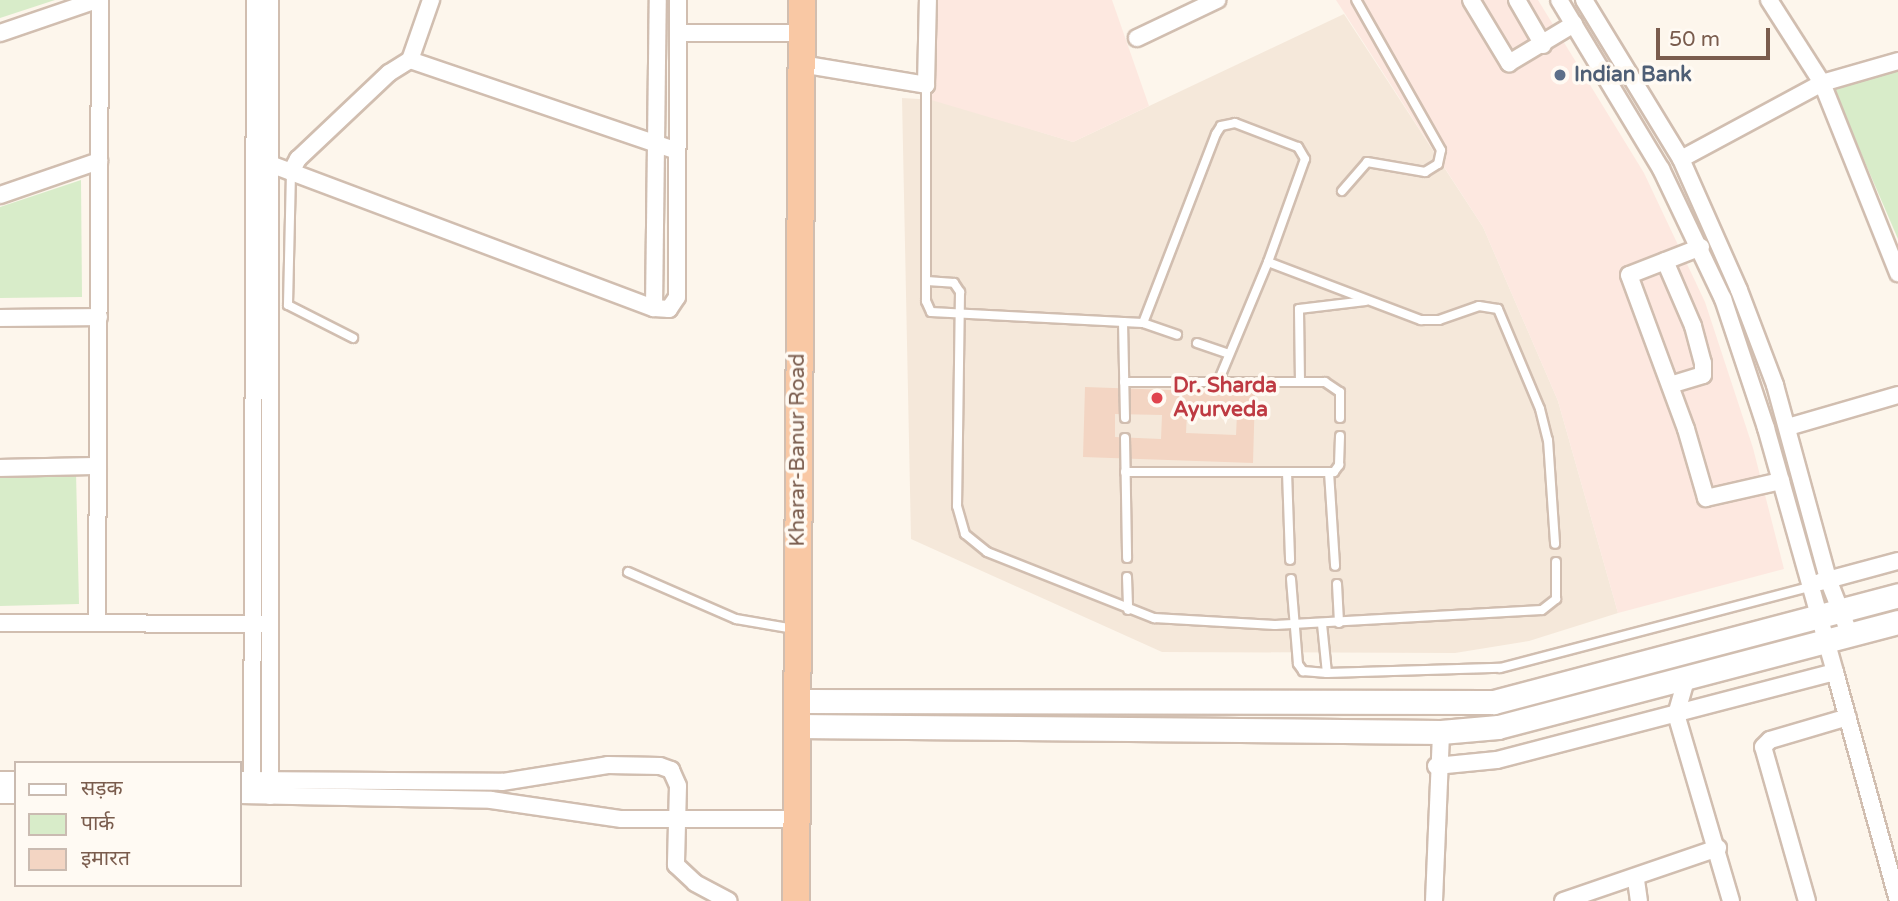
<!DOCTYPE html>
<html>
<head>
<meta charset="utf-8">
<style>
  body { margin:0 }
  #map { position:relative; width:1898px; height:901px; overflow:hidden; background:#fdf6ec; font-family:"Varela Round","Noto Sans Devanagari",sans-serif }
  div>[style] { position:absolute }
  .residential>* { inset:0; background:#f5e8da }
  .commercial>* { inset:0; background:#fde8e0 }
  .green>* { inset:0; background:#d8ecc9 }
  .building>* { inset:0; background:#f3d5c3 }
  .roads { filter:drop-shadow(2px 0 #d1beb0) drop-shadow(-2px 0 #d1beb0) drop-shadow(0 2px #d1beb0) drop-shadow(0 -2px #d1beb0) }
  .service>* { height:8px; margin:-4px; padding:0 4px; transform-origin:4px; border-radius:4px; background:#fff }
  .minor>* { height:16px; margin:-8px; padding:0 8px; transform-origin:8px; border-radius:8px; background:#fff }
  .secondary>* { height:23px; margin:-11.5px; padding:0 11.5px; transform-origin:11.5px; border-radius:11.5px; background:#fff }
  .trunk>* { height:26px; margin:-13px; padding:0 13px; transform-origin:13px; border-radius:13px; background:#f9c8a4 }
  .dots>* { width:19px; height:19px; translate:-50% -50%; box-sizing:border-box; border:4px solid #fffaf3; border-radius:50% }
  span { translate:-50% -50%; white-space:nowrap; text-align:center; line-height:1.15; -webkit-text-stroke:7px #fffaf3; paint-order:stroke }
  .service-label { font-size:21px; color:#4e5e75; font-weight:700 }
  .left { translate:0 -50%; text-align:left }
  .health-label { font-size:21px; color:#be3a42; font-weight:700 }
  .street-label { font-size:21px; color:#7a5c4d }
  .legend { position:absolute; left:14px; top:761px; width:228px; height:126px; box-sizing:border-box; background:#fffaf3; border:2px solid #cabbb1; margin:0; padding:9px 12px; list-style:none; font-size:21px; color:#7a5c4d }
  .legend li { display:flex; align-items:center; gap:14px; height:35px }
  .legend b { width:35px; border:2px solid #cabbb1 }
  .scale { position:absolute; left:1656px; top:28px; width:114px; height:32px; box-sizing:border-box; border:4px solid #7a5c4d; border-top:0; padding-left:9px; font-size:21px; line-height:24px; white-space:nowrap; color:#7a5c4d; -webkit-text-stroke:5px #fffaf3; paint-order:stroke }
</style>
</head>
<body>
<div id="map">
  <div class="residential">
    <div style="clip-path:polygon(1344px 14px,1483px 227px,1558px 401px,1618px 613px,1529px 641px,1455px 653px,1162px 652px,911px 539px,902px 98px,936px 100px,1073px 142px)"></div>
  </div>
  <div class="commercial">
    <div style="clip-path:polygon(928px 0,1112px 0,1149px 106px,1073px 142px,928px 99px)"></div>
    <div style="clip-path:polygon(1336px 0,1538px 0,1644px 173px,1705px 302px,1753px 448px,1784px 569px,1618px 613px,1558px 401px,1483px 227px)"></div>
  </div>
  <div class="green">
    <div style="clip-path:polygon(0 0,55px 0,0 18px)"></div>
    <div style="clip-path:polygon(1898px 65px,1898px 239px,1830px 81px)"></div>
    <div style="clip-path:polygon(81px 180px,82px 297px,0 298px,0 207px)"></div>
    <div style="clip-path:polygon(76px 472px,79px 604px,0 606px,0 474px)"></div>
  </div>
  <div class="building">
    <div style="clip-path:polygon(evenodd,1085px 387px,1255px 393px,1253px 463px,1083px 457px,1085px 387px,1187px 412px,1237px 414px,1236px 435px,1186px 433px,1187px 412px,1085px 387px,1115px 414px,1162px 415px,1161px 439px,1115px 437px,1115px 414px)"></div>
  </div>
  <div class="roads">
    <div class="service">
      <div style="left:926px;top:85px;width:216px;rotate:90deg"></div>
      <div style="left:926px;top:301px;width:12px;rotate:66deg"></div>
      <div style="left:931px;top:312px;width:212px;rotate:3deg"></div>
      <div style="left:1143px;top:323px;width:203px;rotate:-68.9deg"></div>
      <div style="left:1216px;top:134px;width:9px;rotate:-58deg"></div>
      <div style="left:1221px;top:126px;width:14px;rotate:-12deg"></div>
      <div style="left:1235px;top:123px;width:67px;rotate:20.9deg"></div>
      <div style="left:1298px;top:147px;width:14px;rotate:60deg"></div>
      <div style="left:1305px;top:159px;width:109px;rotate:109.8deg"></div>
      <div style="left:1268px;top:262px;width:164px;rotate:20.8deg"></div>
      <div style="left:1421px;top:320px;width:18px"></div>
      <div style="left:1439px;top:320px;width:42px;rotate:-19.3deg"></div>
      <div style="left:1479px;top:306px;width:19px;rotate:9deg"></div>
      <div style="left:1498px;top:309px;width:108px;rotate:67.2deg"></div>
      <div style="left:1540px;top:409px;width:32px;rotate:76deg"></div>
      <div style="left:1548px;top:440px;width:104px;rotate:86.1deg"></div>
      <div style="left:291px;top:172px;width:133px;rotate:91.3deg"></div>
      <div style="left:288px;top:305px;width:73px;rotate:26.9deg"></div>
      <div style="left:1342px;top:191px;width:38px;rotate:-49deg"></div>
      <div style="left:1367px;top:162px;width:59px;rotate:9.8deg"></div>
      <div style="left:1425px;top:172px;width:15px;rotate:-32deg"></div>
      <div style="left:1438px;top:164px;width:14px;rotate:-78deg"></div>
      <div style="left:1441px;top:150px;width:172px;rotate:-119.5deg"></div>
      <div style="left:927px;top:281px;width:27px;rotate:4deg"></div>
      <div style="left:954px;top:283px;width:11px;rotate:56deg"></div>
      <div style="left:960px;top:292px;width:214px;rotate:90.8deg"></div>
      <div style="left:957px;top:506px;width:29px;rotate:74deg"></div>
      <div style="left:965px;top:534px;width:28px;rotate:39deg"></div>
      <div style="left:987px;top:552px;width:180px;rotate:21.6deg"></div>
      <div style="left:1154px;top:618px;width:121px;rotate:3.3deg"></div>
      <div style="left:1275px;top:625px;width:267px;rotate:-3.2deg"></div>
      <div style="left:1542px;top:610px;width:18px;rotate:-38deg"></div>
      <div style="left:1556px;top:599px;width:37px;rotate:-90deg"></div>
      <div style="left:1123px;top:322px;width:96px;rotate:88.8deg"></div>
      <div style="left:1143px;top:323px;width:36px;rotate:19deg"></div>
      <div style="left:1197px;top:343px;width:34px;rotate:19deg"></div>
      <div style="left:1124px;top:382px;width:201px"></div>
      <div style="left:1325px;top:382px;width:18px;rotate:34deg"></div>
      <div style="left:1340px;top:392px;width:26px;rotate:90deg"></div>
      <div style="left:1218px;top:382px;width:130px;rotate:-67.4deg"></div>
      <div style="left:1300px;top:382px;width:73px;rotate:-90.8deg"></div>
      <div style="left:1299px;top:309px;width:67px;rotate:-6.8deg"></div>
      <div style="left:1125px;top:438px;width:120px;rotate:89deg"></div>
      <div style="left:1125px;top:472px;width:209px"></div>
      <div style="left:1334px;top:472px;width:9px;rotate:-54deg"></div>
      <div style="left:1339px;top:465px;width:29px;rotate:-88deg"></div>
      <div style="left:1287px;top:472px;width:88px;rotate:88deg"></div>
      <div style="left:1329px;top:472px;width:94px;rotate:86.3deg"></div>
      <div style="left:628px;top:572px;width:118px;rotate:23.5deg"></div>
      <div style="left:736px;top:619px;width:59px;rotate:9.8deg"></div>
      <div style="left:1127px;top:577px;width:33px;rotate:88deg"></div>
      <div style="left:1291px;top:579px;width:85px;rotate:85.3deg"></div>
      <div style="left:1298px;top:664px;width:9px;rotate:54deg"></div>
      <div style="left:1303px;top:671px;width:24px;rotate:5deg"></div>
      <div style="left:1327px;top:673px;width:173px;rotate:-1.7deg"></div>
      <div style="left:1500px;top:668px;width:318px;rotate:-14.7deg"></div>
      <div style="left:1337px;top:584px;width:39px;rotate:87deg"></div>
      <div style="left:1322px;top:624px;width:49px;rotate:84.2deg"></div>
    </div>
    <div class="minor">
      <div style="left:270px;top:0;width:796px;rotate:90deg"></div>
      <div style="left:1471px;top:0;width:74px;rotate:58.9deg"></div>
      <div style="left:1509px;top:63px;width:76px;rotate:-31deg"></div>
      <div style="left:1517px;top:0;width:52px;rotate:60deg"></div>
      <div style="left:1584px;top:0;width:186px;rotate:58.6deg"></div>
      <div style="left:1681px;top:159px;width:143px;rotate:66.1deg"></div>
      <div style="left:1739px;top:290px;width:102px;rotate:69.2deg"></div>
      <div style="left:1775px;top:385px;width:201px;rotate:74.7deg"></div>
      <div style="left:1828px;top:579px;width:60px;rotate:68.6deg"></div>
      <div style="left:1769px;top:0;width:98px;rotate:57.4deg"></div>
      <div style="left:1822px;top:83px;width:205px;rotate:68.2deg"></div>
      <div style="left:0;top:33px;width:102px;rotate:-18.8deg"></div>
      <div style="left:678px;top:33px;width:124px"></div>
      <div style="left:1137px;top:38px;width:89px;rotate:-25.4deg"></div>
      <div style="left:410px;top:60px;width:64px;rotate:-70.7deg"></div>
      <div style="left:801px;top:64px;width:127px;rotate:9.5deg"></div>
      <div style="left:926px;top:85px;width:85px;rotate:-88.7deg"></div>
      <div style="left:1681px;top:159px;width:160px;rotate:-28.3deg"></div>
      <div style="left:1822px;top:83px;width:79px;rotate:-16.1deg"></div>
      <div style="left:270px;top:164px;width:410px;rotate:20.6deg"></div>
      <div style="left:654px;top:308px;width:15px;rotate:4deg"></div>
      <div style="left:669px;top:309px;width:14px;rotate:-56deg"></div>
      <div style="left:677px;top:297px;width:297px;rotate:-89.8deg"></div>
      <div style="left:291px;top:172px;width:15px;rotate:-62deg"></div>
      <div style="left:298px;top:159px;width:125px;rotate:-43.4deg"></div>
      <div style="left:389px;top:73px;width:25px;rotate:-32deg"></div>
      <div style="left:410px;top:60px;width:282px;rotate:18.8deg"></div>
      <div style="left:0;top:195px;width:105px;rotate:-19deg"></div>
      <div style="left:1701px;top:247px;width:77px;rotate:158.7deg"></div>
      <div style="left:1629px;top:275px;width:164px;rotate:69.7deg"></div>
      <div style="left:1686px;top:429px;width:72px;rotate:73.8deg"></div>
      <div style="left:1706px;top:498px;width:77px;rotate:-12.8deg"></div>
      <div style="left:1665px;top:261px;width:71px;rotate:66.7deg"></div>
      <div style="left:1693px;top:326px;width:38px;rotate:75deg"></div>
      <div style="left:1703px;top:363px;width:12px;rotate:90deg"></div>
      <div style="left:1703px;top:375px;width:34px;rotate:163deg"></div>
      <div style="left:654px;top:308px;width:308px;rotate:-89.3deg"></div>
      <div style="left:0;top:318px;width:99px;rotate:-0.6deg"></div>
      <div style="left:1788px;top:427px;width:115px;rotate:-16.2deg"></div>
      <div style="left:0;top:468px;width:98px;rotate:-1.2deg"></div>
      <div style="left:1820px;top:582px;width:81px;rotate:-15.1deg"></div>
      <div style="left:97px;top:622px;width:622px;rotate:-89.72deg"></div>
      <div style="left:0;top:623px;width:264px;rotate:0.2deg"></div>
      <div style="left:1835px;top:672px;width:238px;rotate:74.6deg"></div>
      <div style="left:1686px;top:680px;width:35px;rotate:106deg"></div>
      <div style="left:1676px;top:714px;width:195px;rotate:73.6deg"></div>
      <div style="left:1436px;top:766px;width:61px;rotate:-5.6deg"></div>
      <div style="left:1497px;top:760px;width:349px;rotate:-14.6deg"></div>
      <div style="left:1835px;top:672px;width:254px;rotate:-105.8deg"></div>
      <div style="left:1766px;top:428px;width:136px;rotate:-108.4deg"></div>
      <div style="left:1723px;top:299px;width:144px;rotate:-115.5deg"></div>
      <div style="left:1661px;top:169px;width:197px;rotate:-121.1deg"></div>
      <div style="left:0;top:780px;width:16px"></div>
      <div style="left:240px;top:780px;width:262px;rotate:0.4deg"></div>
      <div style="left:502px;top:782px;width:107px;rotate:-9.1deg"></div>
      <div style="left:608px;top:765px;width:52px;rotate:1.1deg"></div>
      <div style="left:660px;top:766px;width:12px;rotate:20deg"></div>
      <div style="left:671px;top:770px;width:17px;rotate:66deg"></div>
      <div style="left:678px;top:786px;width:79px;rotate:91.5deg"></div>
      <div style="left:676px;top:865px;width:26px;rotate:43deg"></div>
      <div style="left:695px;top:883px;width:38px;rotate:28deg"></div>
      <div style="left:0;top:795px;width:16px"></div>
      <div style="left:240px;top:795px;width:251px;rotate:1.1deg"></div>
      <div style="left:491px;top:800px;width:132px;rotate:8.3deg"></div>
      <div style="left:622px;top:819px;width:174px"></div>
      <div style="left:252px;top:795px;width:795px;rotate:-89.78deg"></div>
      <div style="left:1636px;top:880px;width:21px;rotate:82deg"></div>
      <div style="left:1434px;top:901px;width:169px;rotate:-87.6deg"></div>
      <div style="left:1563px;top:901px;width:164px;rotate:-18.9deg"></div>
      <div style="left:1807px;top:901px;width:160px;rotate:-105.9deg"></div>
      <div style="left:1763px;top:747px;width:10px;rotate:-45deg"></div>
      <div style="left:1770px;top:740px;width:81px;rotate:-16.4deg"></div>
    </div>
    <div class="secondary">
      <div style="left:796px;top:701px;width:698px;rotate:0.08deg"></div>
      <div style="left:1494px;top:702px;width:418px;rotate:-14.8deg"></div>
      <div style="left:796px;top:726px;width:645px;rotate:0.53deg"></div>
      <div style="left:1441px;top:732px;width:57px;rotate:-5deg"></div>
      <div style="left:1498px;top:727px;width:414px;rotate:-14.7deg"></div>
    </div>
    <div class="trunk">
      <div style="left:796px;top:901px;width:901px;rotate:-89.62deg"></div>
    </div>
  </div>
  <div class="dots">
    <div style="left:1560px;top:75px;background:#5c6f8a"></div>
    <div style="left:1157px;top:398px;background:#e0444e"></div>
  </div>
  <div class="service-label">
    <span class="left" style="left:1574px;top:75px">Indian Bank</span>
  </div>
  <div class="health-label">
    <span class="left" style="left:1173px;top:398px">Dr. Sharda<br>Ayurveda</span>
  </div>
  <div class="street-label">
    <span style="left:798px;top:450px;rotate:-90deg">Kharar-Banur Road</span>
  </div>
  <ul class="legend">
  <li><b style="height:9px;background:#fff"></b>सड़क</li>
  <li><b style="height:19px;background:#d8ecc9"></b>पार्क</li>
  <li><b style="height:19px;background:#f3d5c3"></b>इमारत</li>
  </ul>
  <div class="scale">50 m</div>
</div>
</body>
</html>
